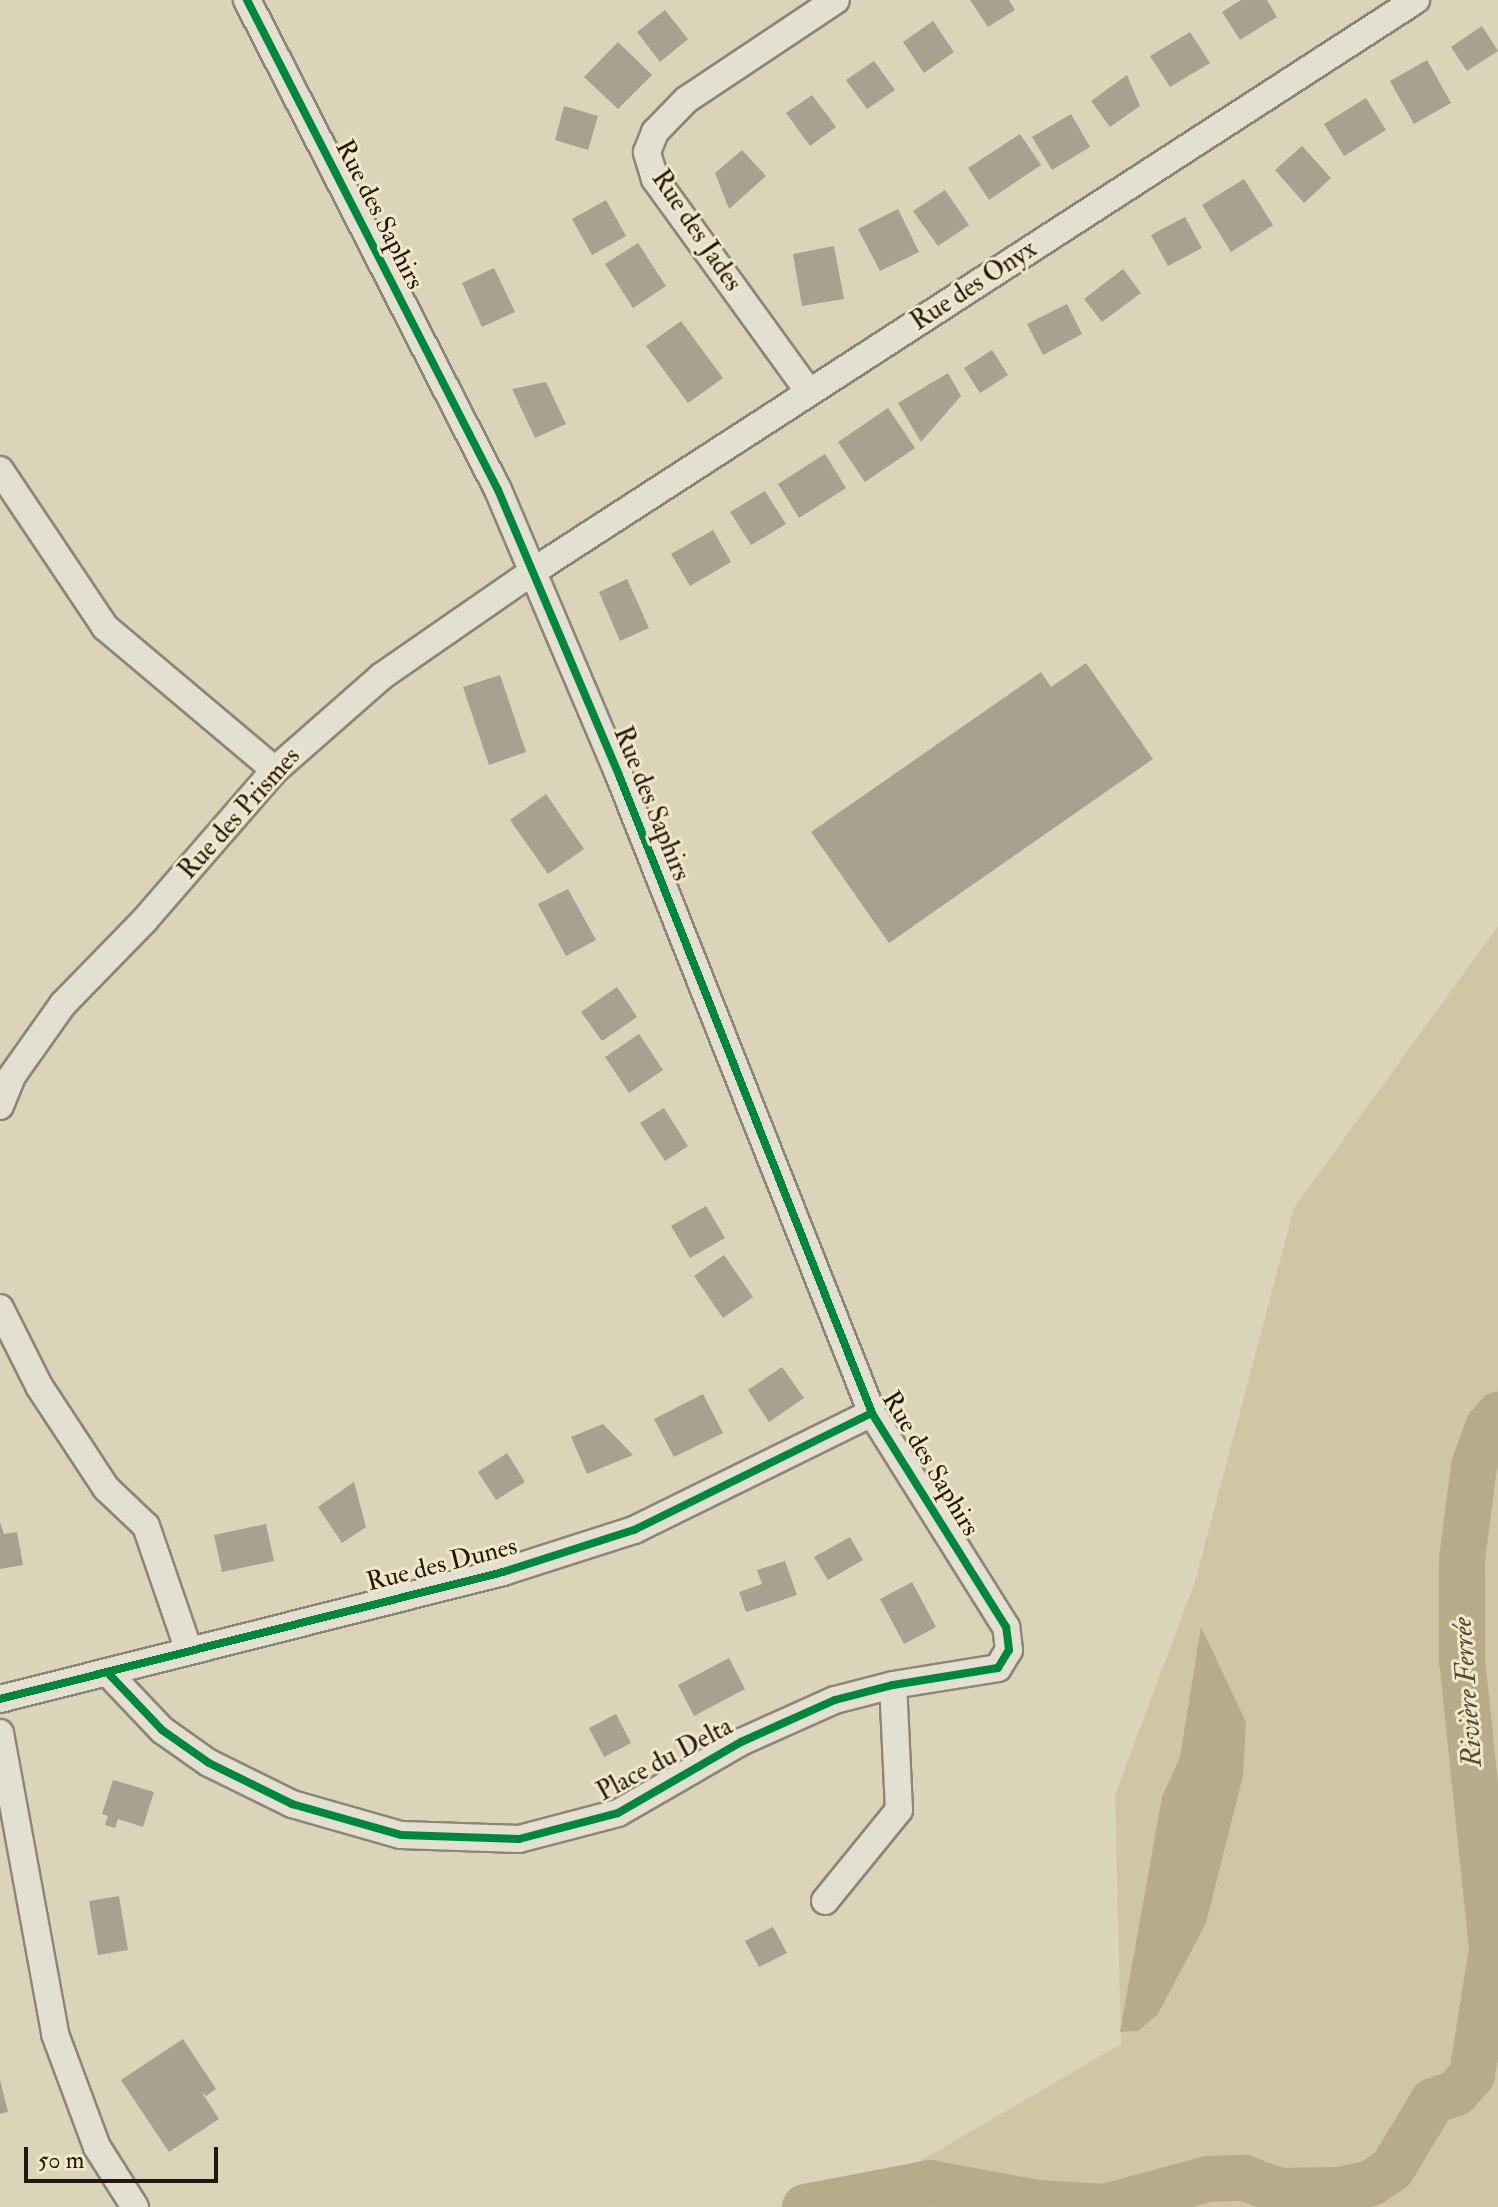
<!DOCTYPE html>
<html>
<head>
<meta charset="utf-8">
<style>
  body { margin:0 }
  #map { position:relative; width:1498px; height:2207px; overflow:hidden; background:#dcd4b9; font-family:"IM FELL Double Pica",serif }
  div>[style] { position:absolute }
  .green>* { inset:0; background:#d1c6a3 }
  .water>* { inset:0; background:#b7ab8a }
  .river>* { height:46px; margin:-23px; padding:0 23px; transform-origin:23px; border-radius:23px; background:#b7ab8a }
  .building>* { inset:0; background:#a8a190 }
  .roads { filter:drop-shadow(2px 0 #8d8677) drop-shadow(-2px 0 #8d8677) drop-shadow(0 2px #8d8677) drop-shadow(0 -2px #8d8677) }
  .minor>* { height:26px; margin:-13px; padding:0 13px; transform-origin:13px; border-radius:13px; background:#e3dfd1 }
  .cycleway>* { height:8px; margin:-4px; padding:0 4px; transform-origin:4px; border-radius:4px; background:#00873e }
  span { translate:-50% -50%; white-space:nowrap; text-align:center; line-height:1.15; -webkit-text-stroke:6px #f1e8c8; paint-order:stroke }
  .street-label { font-size:26px; color:#241710 }
  .water-label { font-size:28px; color:#584b39; font-style:italic }
  .scale { position:absolute; left:24px; top:2147px; width:194px; height:36px; box-sizing:border-box; border:4px solid #241710; border-top:0; padding-left:10px; font-size:24px; line-height:28px; white-space:nowrap; color:#241710; -webkit-text-stroke:6px #f1e8c8; paint-order:stroke }
</style>
</head>
<body>
<div id="map">
  <div class="green">
    <div style="clip-path:polygon(1498px 926px,1498px 2207px,841px 2207px,1121px 2044px,1115px 1795px,1195px 1582px,1294px 1208px)"></div>
  </div>
  <div class="water">
    <div style="clip-path:polygon(1201px 1627px,1246px 1722px,1243px 1776px,1206px 1923px,1158px 2014px,1138px 2031px,1120px 2032px,1162px 1797px,1180px 1757px)"></div>
  </div>
  <div class="river">
    <div style="left:805px;top:2207px;width:127px;rotate:-10.9deg"></div>
    <div style="left:930px;top:2183px;width:110px;rotate:10.5deg"></div>
    <div style="left:1038px;top:2203px;width:66px;rotate:3.5deg"></div>
    <div style="left:1105px;top:2207px;width:107px;rotate:-15.2deg"></div>
    <div style="left:1208px;top:2179px;width:36px;rotate:-2deg"></div>
    <div style="left:1244px;top:2178px;width:37px;rotate:20deg"></div>
    <div style="left:1279px;top:2191px;width:60px;rotate:-1deg"></div>
    <div style="left:1339px;top:2190px;width:33px;rotate:-12deg"></div>
    <div style="left:1371px;top:2183px;width:25px;rotate:-34deg"></div>
    <div style="left:1392px;top:2169px;width:79px;rotate:-58.9deg"></div>
    <div style="left:1433px;top:2101px;width:24px;rotate:-19deg"></div>
    <div style="left:1456px;top:2093px;width:24px;rotate:-48deg"></div>
    <div style="left:1472px;top:2075px;width:128px;rotate:-81deg"></div>
    <div style="left:1492px;top:1949px;width:290px;rotate:-95.9deg"></div>
    <div style="left:1462px;top:1661px;width:102px;rotate:-90deg"></div>
    <div style="left:1462px;top:1559px;width:94px;rotate:-82.6deg"></div>
    <div style="left:1474px;top:1466px;width:41px;rotate:-70.3deg"></div>
    <div style="left:1488px;top:1427px;width:16px;rotate:-50deg"></div>
  </div>
  <div class="building">
    <div style="clip-path:polygon(970px 0,1009px 0,1015px 10px,988px 27px)"></div>
    <div style="clip-path:polygon(1241px 0,1267px 0,1277px 17px,1240px 40px,1222px 12px)"></div>
    <div style="clip-path:polygon(665px 10px,688px 39px,660px 62px,637px 32px)"></div>
    <div style="clip-path:polygon(933px 21px,954px 52px,924px 73px,903px 42px)"></div>
    <div style="clip-path:polygon(1482px 26px,1498px 51px,1467px 71px,1451px 47px)"></div>
    <div style="clip-path:polygon(1190px 32px,1210px 63px,1170px 87px,1150px 56px)"></div>
    <div style="clip-path:polygon(618px 42px,652px 75px,618px 109px,584px 77px)"></div>
    <div style="clip-path:polygon(1427px 60px,1451px 103px,1414px 124px,1390px 81px)"></div>
    <div style="clip-path:polygon(874px 61px,895px 90px,867px 109px,846px 80px)"></div>
    <div style="clip-path:polygon(1127px 75px,1140px 106px,1110px 127px,1091px 101px)"></div>
    <div style="clip-path:polygon(812px 95px,836px 127px,810px 146px,786px 113px)"></div>
    <div style="clip-path:polygon(1366px 98px,1386px 130px,1344px 156px,1324px 124px)"></div>
    <div style="clip-path:polygon(564px 106px,598px 116px,588px 150px,555px 140px)"></div>
    <div style="clip-path:polygon(1071px 114px,1090px 147px,1052px 170px,1032px 137px)"></div>
    <div style="clip-path:polygon(1020px 134px,1041px 165px,989px 200px,968px 168px)"></div>
    <div style="clip-path:polygon(1302px 146px,1331px 178px,1304px 203px,1275px 170px)"></div>
    <div style="clip-path:polygon(742px 150px,766px 176px,729px 209px,715px 173px)"></div>
    <div style="clip-path:polygon(1244px 179px,1273px 225px,1231px 252px,1202px 205px)"></div>
    <div style="clip-path:polygon(945px 190px,969px 225px,938px 246px,913px 211px)"></div>
    <div style="clip-path:polygon(606px 200px,626px 236px,592px 255px,572px 219px)"></div>
    <div style="clip-path:polygon(898px 209px,919px 252px,880px 271px,858px 229px)"></div>
    <div style="clip-path:polygon(1185px 217px,1202px 248px,1168px 266px,1151px 235px)"></div>
    <div style="clip-path:polygon(638px 243px,666px 286px,633px 308px,605px 264px)"></div>
    <div style="clip-path:polygon(834px 246px,844px 299px,802px 306px,793px 254px)"></div>
    <div style="clip-path:polygon(494px 268px,515px 312px,482px 327px,462px 283px)"></div>
    <div style="clip-path:polygon(1123px 269px,1141px 293px,1102px 322px,1084px 299px)"></div>
    <div style="clip-path:polygon(1067px 304px,1082px 334px,1043px 355px,1027px 324px)"></div>
    <div style="clip-path:polygon(681px 321px,723px 378px,688px 403px,646px 346px)"></div>
    <div style="clip-path:polygon(992px 350px,1008px 375px,980px 393px,964px 368px)"></div>
    <div style="clip-path:polygon(948px 373px,961px 396px,921px 442px,898px 403px)"></div>
    <div style="clip-path:polygon(546px 382px,566px 424px,535px 438px,512px 389px)"></div>
    <div style="clip-path:polygon(888px 408px,915px 448px,865px 482px,838px 442px)"></div>
    <div style="clip-path:polygon(825px 454px,846px 488px,799px 518px,778px 484px)"></div>
    <div style="clip-path:polygon(765px 491px,786px 524px,751px 545px,730px 512px)"></div>
    <div style="clip-path:polygon(713px 530px,731px 562px,690px 586px,671px 554px)"></div>
    <div style="clip-path:polygon(627px 579px,649px 628px,620px 641px,599px 592px)"></div>
    <div style="clip-path:polygon(1086px 663px,1153px 759px,889px 943px,811px 832px,1041px 672px,1051px 687px)"></div>
    <div style="clip-path:polygon(500px 675px,526px 752px,489px 765px,463px 687px)"></div>
    <div style="clip-path:polygon(546px 794px,584px 849px,548px 874px,510px 820px)"></div>
    <div style="clip-path:polygon(568px 889px,596px 940px,566px 956px,538px 904px)"></div>
    <div style="clip-path:polygon(617px 987px,637px 1017px,602px 1041px,581px 1012px)"></div>
    <div style="clip-path:polygon(639px 1034px,663px 1070px,629px 1093px,605px 1057px)"></div>
    <div style="clip-path:polygon(664px 1108px,688px 1146px,665px 1161px,640px 1123px)"></div>
    <div style="clip-path:polygon(706px 1206px,725px 1238px,690px 1258px,671px 1226px)"></div>
    <div style="clip-path:polygon(724px 1255px,753px 1297px,723px 1318px,694px 1276px)"></div>
    <div style="clip-path:polygon(782px 1367px,804px 1398px,769px 1422px,748px 1390px)"></div>
    <div style="clip-path:polygon(703px 1394px,723px 1433px,674px 1457px,654px 1419px)"></div>
    <div style="clip-path:polygon(603px 1424px,633px 1455px,587px 1474px,571px 1437px)"></div>
    <div style="clip-path:polygon(507px 1453px,525px 1482px,496px 1500px,478px 1472px)"></div>
    <div style="clip-path:polygon(354px 1482px,366px 1527px,342px 1543px,318px 1507px)"></div>
    <div style="clip-path:polygon(0 1522px,4px 1534px,17px 1532px,23px 1565px,0 1569px)"></div>
    <div style="clip-path:polygon(266px 1524px,274px 1561px,222px 1572px,214px 1535px)"></div>
    <div style="clip-path:polygon(850px 1537px,863px 1560px,828px 1580px,814px 1557px)"></div>
    <div style="clip-path:polygon(785px 1561px,797px 1595px,746px 1612px,739px 1592px,762px 1584px,757px 1570px)"></div>
    <div style="clip-path:polygon(912px 1582px,936px 1627px,904px 1644px,880px 1599px)"></div>
    <div style="clip-path:polygon(729px 1658px,745px 1689px,694px 1716px,678px 1685px)"></div>
    <div style="clip-path:polygon(616px 1714px,631px 1743px,604px 1757px,589px 1728px)"></div>
    <div style="clip-path:polygon(113px 1780px,154px 1792px,143px 1827px,118px 1819px,115px 1828px,105px 1825px,108px 1816px,102px 1814px)"></div>
    <div style="clip-path:polygon(119px 1896px,128px 1950px,98px 1955px,89px 1901px)"></div>
    <div style="clip-path:polygon(773px 1927px,787px 1953px,759px 1967px,745px 1941px)"></div>
    <div style="clip-path:polygon(183px 2039px,216px 2089px,206px 2096px,201px 2091px,219px 2119px,169px 2152px,121px 2080px)"></div>
    <div style="clip-path:polygon(0 2080px,8px 2112px,0 2114px)"></div>
  </div>
  <div class="roads">
    <div class="minor">
      <div style="left:809px;top:392px;width:263px;rotate:-125.9deg"></div>
      <div style="left:655px;top:179px;width:28px;rotate:-107deg"></div>
      <div style="left:647px;top:152px;width:22px;rotate:-68deg"></div>
      <div style="left:655px;top:132px;width:45px;rotate:-45.9deg"></div>
      <div style="left:686px;top:100px;width:180px;rotate:-33.7deg"></div>
      <div style="left:0;top:470px;width:189px;rotate:56.2deg"></div>
      <div style="left:105px;top:627px;width:222px;rotate:40.1deg"></div>
      <div style="left:0;top:1106px;width:32px;rotate:-68deg"></div>
      <div style="left:12px;top:1076px;width:88px;rotate:-54.7deg"></div>
      <div style="left:63px;top:1004px;width:116px;rotate:-45.7deg"></div>
      <div style="left:144px;top:921px;width:200px;rotate:-49.1deg"></div>
      <div style="left:275px;top:770px;width:142px;rotate:-41.3deg"></div>
      <div style="left:382px;top:676px;width:183px;rotate:-34.7deg"></div>
      <div style="left:532px;top:572px;width:1053px;rotate:-32.91deg"></div>
      <div style="left:0;top:1308px;width:87px;rotate:63.4deg"></div>
      <div style="left:39px;top:1386px;width:122px;rotate:56.7deg"></div>
      <div style="left:106px;top:1488px;width:55px;rotate:43.5deg"></div>
      <div style="left:146px;top:1526px;width:129px;rotate:71deg"></div>
      <div style="left:107px;top:1672px;width:80px;rotate:46.5deg"></div>
      <div style="left:162px;top:1730px;width:57px;rotate:35.1deg"></div>
      <div style="left:209px;top:1763px;width:93px;rotate:26.3deg"></div>
      <div style="left:292px;top:1804px;width:113px;rotate:15.9deg"></div>
      <div style="left:401px;top:1835px;width:118px;rotate:1.9deg"></div>
      <div style="left:519px;top:1839px;width:102px;rotate:-14.7deg"></div>
      <div style="left:618px;top:1813px;width:142px;rotate:-30deg"></div>
      <div style="left:741px;top:1742px;width:103px;rotate:-24.1deg"></div>
      <div style="left:835px;top:1700px;width:60px;rotate:-14.5deg"></div>
      <div style="left:893px;top:1685px;width:106px;rotate:-9.2deg"></div>
      <div style="left:998px;top:1668px;width:21px;rotate:-59deg"></div>
      <div style="left:1009px;top:1650px;width:23px;rotate:-97deg"></div>
      <div style="left:1006px;top:1627px;width:252px;rotate:-122.1deg"></div>
      <div style="left:872px;top:1413px;width:686px;rotate:-111.63deg"></div>
      <div style="left:619px;top:775px;width:310px;rotate:-113deg"></div>
      <div style="left:498px;top:490px;width:551px;rotate:-117.12deg"></div>
      <div style="left:0;top:1699px;width:519px;rotate:-14.17deg"></div>
      <div style="left:503px;top:1572px;width:138px;rotate:-17.8deg"></div>
      <div style="left:634px;top:1530px;width:265px;rotate:-26.2deg"></div>
      <div style="left:0;top:1733px;width:306px;rotate:79.6deg"></div>
      <div style="left:55px;top:2034px;width:121px;rotate:69.6deg"></div>
      <div style="left:97px;top:2147px;width:71px;rotate:57.7deg"></div>
      <div style="left:825px;top:1901px;width:117px;rotate:-50.9deg"></div>
      <div style="left:899px;top:1810px;width:125px;rotate:-92.7deg"></div>
    </div>
  </div>
  <div class="cycleway">
    <div style="left:107px;top:1672px;width:80px;rotate:46.5deg"></div>
    <div style="left:162px;top:1730px;width:57px;rotate:35.1deg"></div>
    <div style="left:209px;top:1763px;width:93px;rotate:26.3deg"></div>
    <div style="left:292px;top:1804px;width:113px;rotate:15.9deg"></div>
    <div style="left:401px;top:1835px;width:118px;rotate:1.9deg"></div>
    <div style="left:519px;top:1839px;width:102px;rotate:-14.7deg"></div>
    <div style="left:618px;top:1813px;width:142px;rotate:-30deg"></div>
    <div style="left:741px;top:1742px;width:103px;rotate:-24.1deg"></div>
    <div style="left:835px;top:1700px;width:60px;rotate:-14.5deg"></div>
    <div style="left:893px;top:1685px;width:106px;rotate:-9.2deg"></div>
    <div style="left:998px;top:1668px;width:21px;rotate:-59deg"></div>
    <div style="left:1009px;top:1650px;width:23px;rotate:-97deg"></div>
    <div style="left:1006px;top:1627px;width:252px;rotate:-122.1deg"></div>
    <div style="left:872px;top:1413px;width:686px;rotate:-111.63deg"></div>
    <div style="left:619px;top:775px;width:310px;rotate:-113deg"></div>
    <div style="left:498px;top:490px;width:551px;rotate:-117.12deg"></div>
    <div style="left:0;top:1699px;width:519px;rotate:-14.17deg"></div>
    <div style="left:503px;top:1572px;width:138px;rotate:-17.8deg"></div>
    <div style="left:634px;top:1530px;width:265px;rotate:-26.2deg"></div>
  </div>
  <div class="street-label">
    <span style="left:379px;top:215px;rotate:63deg">Rue des Saphirs</span>
    <span style="left:696px;top:231px;rotate:56deg">Rue des Jades</span>
    <span style="left:974px;top:286px;rotate:-33deg">Rue des Onyx</span>
    <span style="left:651px;top:804px;rotate:68deg">Rue des Saphirs</span>
    <span style="left:240px;top:814px;rotate:-48deg">Rue des Prismes</span>
    <span style="left:930px;top:1464px;rotate:59deg">Rue des Saphirs</span>
    <span style="left:442px;top:1565px;rotate:-14deg">Rue des Dunes</span>
    <span style="left:665px;top:1760px;rotate:-28deg">Place du Delta</span>
  </div>
  <div class="water-label">
    <span style="left:1468px;top:1692px;rotate:-94deg">Rivière Ferrée</span>
  </div>
  <div class="scale">50 m</div>
</div>
</body>
</html>
